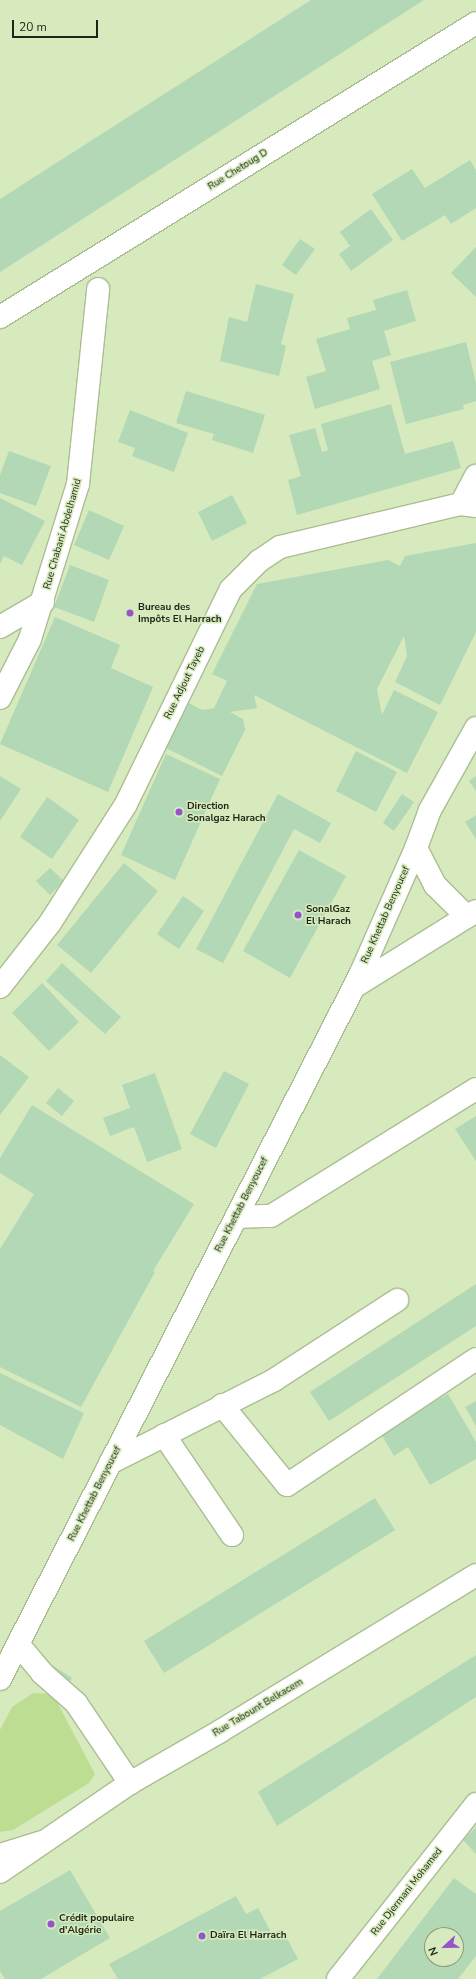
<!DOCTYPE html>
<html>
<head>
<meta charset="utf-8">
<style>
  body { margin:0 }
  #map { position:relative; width:476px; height:1979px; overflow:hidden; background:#d6eabe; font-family:"Nunito Sans",sans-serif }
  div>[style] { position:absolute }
  .green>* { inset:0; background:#bddd93 }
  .building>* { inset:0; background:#b2d8b5 }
  .roads { filter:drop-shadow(1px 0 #abbe93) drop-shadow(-1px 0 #abbe93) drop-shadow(0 1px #abbe93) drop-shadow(0 -1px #abbe93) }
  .minor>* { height:22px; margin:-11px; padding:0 11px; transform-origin:11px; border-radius:11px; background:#fff }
  .tertiary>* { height:22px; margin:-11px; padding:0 11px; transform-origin:11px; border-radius:11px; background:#fff }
  .secondary>* { height:22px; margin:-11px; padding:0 11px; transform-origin:11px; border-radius:11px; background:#fff }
  .dots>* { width:11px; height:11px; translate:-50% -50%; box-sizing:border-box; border:2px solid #d6eabe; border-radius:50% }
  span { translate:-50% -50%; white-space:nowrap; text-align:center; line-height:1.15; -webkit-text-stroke:3px #d6eabe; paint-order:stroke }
  .street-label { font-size:10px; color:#1d2514 }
  .poi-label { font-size:10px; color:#1d2514; font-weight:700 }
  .left { translate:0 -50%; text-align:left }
  .north { position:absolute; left:424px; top:1927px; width:40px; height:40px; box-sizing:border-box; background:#d6eabe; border:1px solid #8c9b7a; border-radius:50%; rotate:248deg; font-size:11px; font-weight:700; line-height:16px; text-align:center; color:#1d2514 }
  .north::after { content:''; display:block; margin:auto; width:14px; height:18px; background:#9554c9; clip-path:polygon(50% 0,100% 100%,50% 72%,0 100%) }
  .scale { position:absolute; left:12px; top:20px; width:86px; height:18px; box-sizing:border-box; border:2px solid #1d2514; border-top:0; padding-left:5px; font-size:12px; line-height:14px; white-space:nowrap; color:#1d2514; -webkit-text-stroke:3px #d6eabe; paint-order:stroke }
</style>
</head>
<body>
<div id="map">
  <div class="green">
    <div style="clip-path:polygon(33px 1693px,51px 1694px,58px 1704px,95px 1774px,89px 1783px,13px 1830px,0 1832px,0 1730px,12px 1707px)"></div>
  </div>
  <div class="building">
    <div style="clip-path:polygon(311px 0,424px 0,0 272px,0 199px)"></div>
    <div style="clip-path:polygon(470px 160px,476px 170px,476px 208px,451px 224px,445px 215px,402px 241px,372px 194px,412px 169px,425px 188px)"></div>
    <div style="clip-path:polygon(371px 209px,393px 240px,351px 271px,339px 254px,350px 246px,340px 232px)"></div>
    <div style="clip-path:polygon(300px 239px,315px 249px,296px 275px,282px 265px)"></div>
    <div style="clip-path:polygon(476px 247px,476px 297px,451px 273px)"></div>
    <div style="clip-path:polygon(256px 284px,294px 294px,281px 344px,286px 346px,279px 376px,220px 361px,229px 317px,247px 322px)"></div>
    <div style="clip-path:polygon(407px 290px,416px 321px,384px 331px,391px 355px,372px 361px,380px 389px,315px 409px,306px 377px,326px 371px,316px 339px,350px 329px,347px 318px,376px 310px,373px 300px)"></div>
    <div style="clip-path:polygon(466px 342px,476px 383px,476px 401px,463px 405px,464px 409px,406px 424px,390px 362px)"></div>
    <div style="clip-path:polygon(186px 391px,265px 415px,253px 453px,212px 440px,214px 434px,176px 423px)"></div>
    <div style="clip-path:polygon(391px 404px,405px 454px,453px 441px,461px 468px,297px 515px,288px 480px,301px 476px,289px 435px,315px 428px,322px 452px,328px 450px,321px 424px)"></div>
    <div style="clip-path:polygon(130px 410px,188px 433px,174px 472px,132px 456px,135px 448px,118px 442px)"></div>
    <div style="clip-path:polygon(9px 451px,51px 466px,36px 506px,0 493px,0 475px)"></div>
    <div style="clip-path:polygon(232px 495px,247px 523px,212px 541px,198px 512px)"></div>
    <div style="clip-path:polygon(0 498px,45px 521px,22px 565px,4px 556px,0 564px)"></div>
    <div style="clip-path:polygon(89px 510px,124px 526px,109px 560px,74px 545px)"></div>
    <div style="clip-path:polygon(476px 543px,476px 632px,440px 705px,395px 682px,407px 656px,404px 636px,377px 689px,382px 715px,394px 690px,438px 712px,407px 773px,254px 695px,257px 708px,230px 712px,243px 719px,245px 730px,222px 776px,164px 747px,187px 702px,202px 710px,214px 708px,227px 681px,212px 674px,257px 584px,388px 560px,400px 566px,405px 556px)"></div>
    <div style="clip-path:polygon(70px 565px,109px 580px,94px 622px,54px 607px)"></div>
    <div style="clip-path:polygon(55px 617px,120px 645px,111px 668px,153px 687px,108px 792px,0 744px)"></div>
    <div style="clip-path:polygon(356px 751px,397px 772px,376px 812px,336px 791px)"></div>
    <div style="clip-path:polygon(166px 754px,220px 779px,175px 880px,121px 855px)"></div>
    <div style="clip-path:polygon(0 776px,21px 789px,0 821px)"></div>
    <div style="clip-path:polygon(476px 776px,476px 791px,469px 781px)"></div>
    <div style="clip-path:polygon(278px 794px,331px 823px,320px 843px,294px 829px,223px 963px,196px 949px)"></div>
    <div style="clip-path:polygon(402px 794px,414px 802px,394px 831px,383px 823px)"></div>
    <div style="clip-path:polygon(47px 797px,79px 820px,52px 859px,20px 837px)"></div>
    <div style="clip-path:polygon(476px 815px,476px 839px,465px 822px)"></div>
    <div style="clip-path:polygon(299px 850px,346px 876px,290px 978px,243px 951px)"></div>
    <div style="clip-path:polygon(124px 863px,158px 891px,91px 973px,57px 945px)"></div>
    <div style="clip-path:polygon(50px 868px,64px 881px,50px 895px,36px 881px)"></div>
    <div style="clip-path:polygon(183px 896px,204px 911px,179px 949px,157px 934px)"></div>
    <div style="clip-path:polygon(62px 963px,121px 1017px,105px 1034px,46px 981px)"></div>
    <div style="clip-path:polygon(42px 983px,79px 1022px,49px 1051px,12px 1013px)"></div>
    <div style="clip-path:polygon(0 1055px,29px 1077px,0 1115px)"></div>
    <div style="clip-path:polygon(224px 1071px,249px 1084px,216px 1148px,190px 1134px)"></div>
    <div style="clip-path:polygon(155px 1073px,182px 1149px,147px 1162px,134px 1127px,110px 1136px,103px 1118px,130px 1108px,122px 1085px)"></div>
    <div style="clip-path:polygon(58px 1088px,74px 1101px,62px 1116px,46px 1103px)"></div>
    <div style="clip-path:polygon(32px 1105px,194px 1204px,153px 1271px,155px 1272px,81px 1407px,0 1367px,0 1249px,34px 1194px,0 1173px,0 1158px)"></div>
    <div style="clip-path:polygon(476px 1116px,476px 1161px,455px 1129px)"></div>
    <div style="clip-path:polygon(476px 1284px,476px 1326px,329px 1421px,310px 1392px)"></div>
    <div style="clip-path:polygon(0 1373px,84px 1413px,63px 1459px,0 1425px)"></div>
    <div style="clip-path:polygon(448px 1394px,476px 1442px,476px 1459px,430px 1485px,408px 1447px,394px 1456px,380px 1432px)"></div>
    <div style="clip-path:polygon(476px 1401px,476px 1426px,465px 1407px)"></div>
    <div style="clip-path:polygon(375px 1498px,395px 1530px,164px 1673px,144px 1641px)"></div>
    <div style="clip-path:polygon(476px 1655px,476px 1697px,277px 1826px,258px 1792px)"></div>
    <div style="clip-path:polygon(46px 1661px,72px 1678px,67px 1686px)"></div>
    <div style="clip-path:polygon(476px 1827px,476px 1854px,463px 1840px)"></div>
    <div style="clip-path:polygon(70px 1870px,110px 1938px,41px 1979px,5px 1979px,0 1971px,0 1911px)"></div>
    <div style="clip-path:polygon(evenodd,454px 1878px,476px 1894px,476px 1956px,458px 1979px,377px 1979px,454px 1878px,432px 1935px,456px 1935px,456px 1959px,432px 1959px,432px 1935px)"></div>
    <div style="clip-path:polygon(236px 1896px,246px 1914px,258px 1908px,272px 1934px,282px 1929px,298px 1959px,260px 1979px,118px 1979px,109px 1964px)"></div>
  </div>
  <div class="roads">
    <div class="minor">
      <div style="left:0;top:317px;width:559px;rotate:-31.7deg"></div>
      <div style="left:461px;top:504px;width:32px;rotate:-62deg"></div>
      <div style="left:0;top:627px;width:50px;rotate:-30.2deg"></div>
      <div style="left:0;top:698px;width:66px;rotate:-63deg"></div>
      <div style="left:30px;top:639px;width:162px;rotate:-72.8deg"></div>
      <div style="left:78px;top:484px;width:196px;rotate:-84.1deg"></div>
      <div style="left:416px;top:848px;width:42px;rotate:62.8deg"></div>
      <div style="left:435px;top:885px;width:45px;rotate:45deg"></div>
      <div style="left:0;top:987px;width:81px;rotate:-52deg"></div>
      <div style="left:50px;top:923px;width:141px;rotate:-57.4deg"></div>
      <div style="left:126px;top:804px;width:239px;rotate:-64deg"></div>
      <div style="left:231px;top:589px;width:40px;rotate:-45deg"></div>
      <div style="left:259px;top:561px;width:25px;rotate:-34deg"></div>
      <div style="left:280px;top:547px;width:186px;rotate:-13.4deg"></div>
      <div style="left:461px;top:504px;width:15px;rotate:8deg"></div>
      <div style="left:354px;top:987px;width:144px;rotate:-31.9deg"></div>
      <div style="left:236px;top:1217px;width:35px;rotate:-2deg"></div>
      <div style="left:271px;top:1216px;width:241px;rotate:-31.8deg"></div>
      <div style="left:222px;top:1405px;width:103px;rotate:50.9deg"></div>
      <div style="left:287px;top:1485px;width:227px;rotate:-33.7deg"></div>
      <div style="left:164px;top:1435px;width:121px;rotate:55.8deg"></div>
      <div style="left:110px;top:1463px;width:184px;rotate:-26.8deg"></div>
      <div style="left:274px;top:1380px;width:147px;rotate:-33deg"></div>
      <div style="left:18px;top:1644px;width:38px;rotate:50deg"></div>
      <div style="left:42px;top:1673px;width:45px;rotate:41.4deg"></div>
      <div style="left:76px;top:1703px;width:97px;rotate:56deg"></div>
      <div style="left:338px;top:1979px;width:223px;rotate:-51.7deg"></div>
    </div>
    <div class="tertiary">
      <div style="left:0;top:1872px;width:158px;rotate:-34.4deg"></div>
      <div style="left:130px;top:1783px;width:103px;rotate:-29.8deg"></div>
      <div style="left:219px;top:1732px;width:301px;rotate:-31.4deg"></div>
    </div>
    <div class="secondary">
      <div style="left:0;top:1679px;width:791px;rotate:-62.92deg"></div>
      <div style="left:360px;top:975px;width:139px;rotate:-66.2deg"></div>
      <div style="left:416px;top:848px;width:40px;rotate:-69.8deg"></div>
      <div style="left:430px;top:810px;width:94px;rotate:-60.7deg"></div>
      <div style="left:0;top:1855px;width:44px;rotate:-17.2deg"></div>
    </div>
  </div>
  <div class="dots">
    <div style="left:130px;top:613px;background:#9554c9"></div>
    <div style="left:179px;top:812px;background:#9554c9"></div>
    <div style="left:298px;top:915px;background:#9554c9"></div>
    <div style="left:51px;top:1924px;background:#9554c9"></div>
    <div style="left:202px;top:1936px;background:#9554c9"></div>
  </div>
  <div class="street-label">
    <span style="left:238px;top:170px;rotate:-32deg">Rue Chetoug D</span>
    <span style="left:63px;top:534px;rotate:-74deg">Rue Chabani Abdelhamid</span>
    <span style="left:185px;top:683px;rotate:-64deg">Rue Adjout Tayeb</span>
    <span style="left:386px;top:915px;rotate:-66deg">Rue Khettab Benyoucef</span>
    <span style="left:242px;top:1205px;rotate:-63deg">Rue Khettab Benyoucef</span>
    <span style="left:95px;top:1494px;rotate:-63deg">Rue Khettab Benyoucef</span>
    <span style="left:258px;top:1708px;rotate:-31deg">Rue Tabount Belkacem</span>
    <span style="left:407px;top:1892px;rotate:-52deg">Rue Djermani Mohamed</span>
  </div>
  <div class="poi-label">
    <span class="left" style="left:138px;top:613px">Bureau des<br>Impôts El Harrach</span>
    <span class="left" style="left:187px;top:812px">Direction<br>Sonalgaz Harach</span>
    <span class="left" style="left:306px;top:915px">SonalGaz<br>El Harach</span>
    <span class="left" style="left:59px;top:1924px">Crédit populaire<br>d'Algérie</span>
    <span class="left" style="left:210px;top:1936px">Daïra El Harrach</span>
  </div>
  <div class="north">N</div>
  <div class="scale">20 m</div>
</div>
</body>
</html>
